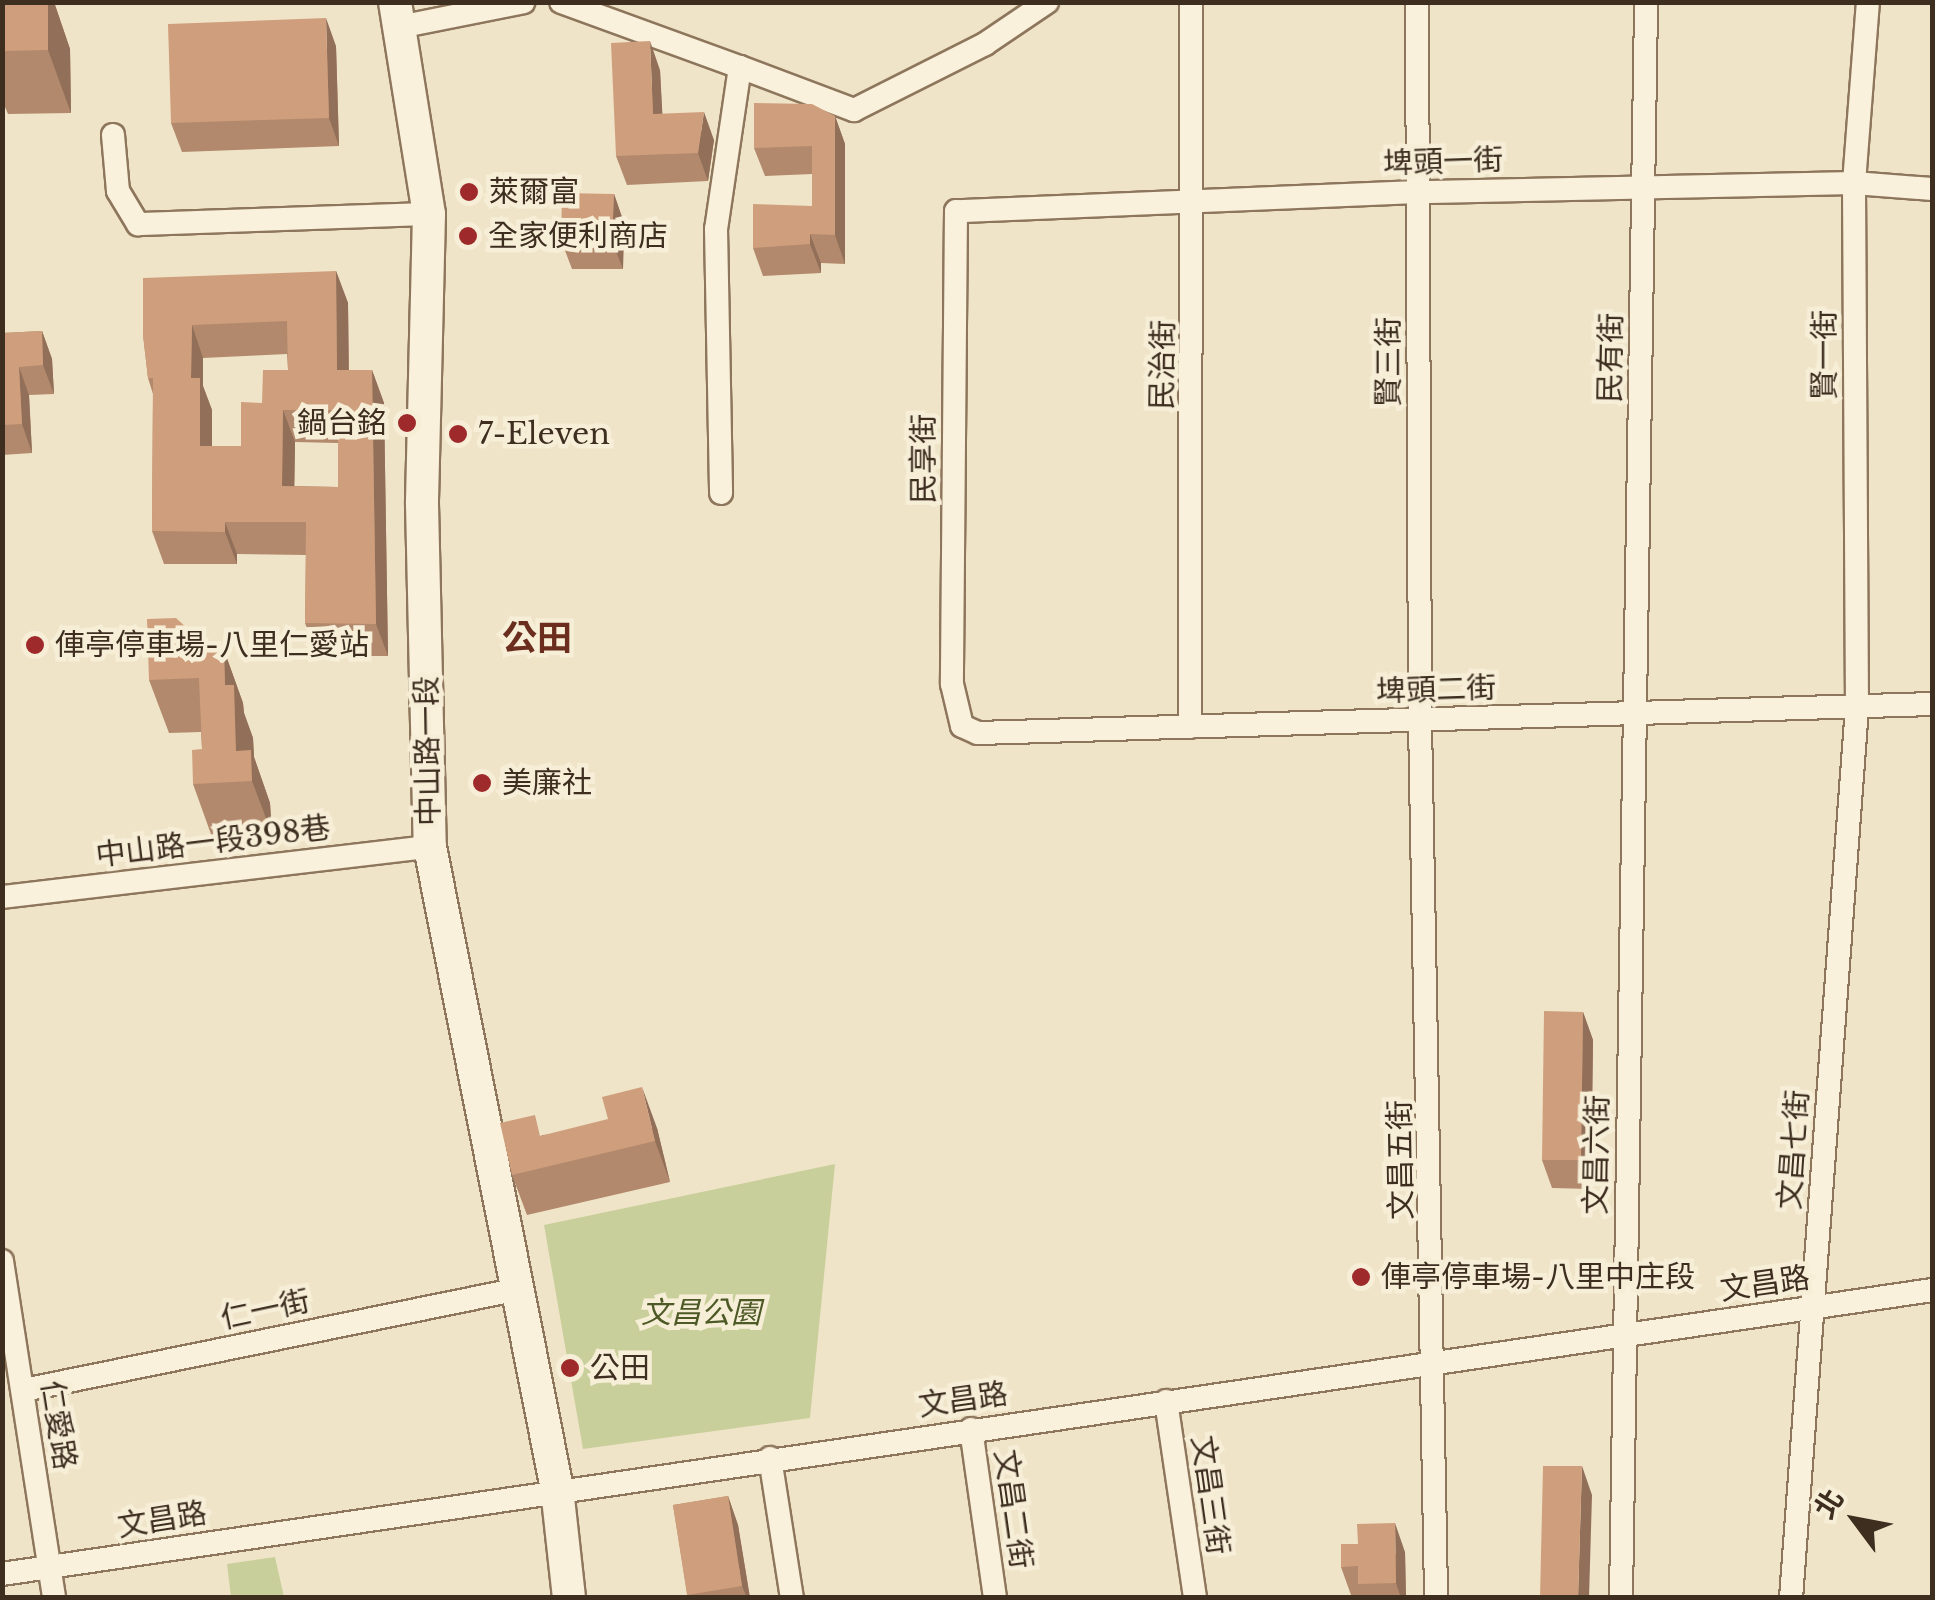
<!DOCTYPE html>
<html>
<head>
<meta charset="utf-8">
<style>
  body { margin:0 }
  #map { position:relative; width:1935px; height:1600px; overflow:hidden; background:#f0e4c8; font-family:"Libre Baskerville","Noto Sans TC",serif }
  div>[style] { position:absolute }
  .green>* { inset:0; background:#c9cf9b }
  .roads { filter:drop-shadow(2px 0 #8d765c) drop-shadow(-2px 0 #8d765c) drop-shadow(0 2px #8d765c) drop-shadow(0 -2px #8d765c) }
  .street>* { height:22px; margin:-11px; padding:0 11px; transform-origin:11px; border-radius:11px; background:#faf1dc }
  .secondary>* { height:32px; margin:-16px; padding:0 16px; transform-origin:16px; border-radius:16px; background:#faf1dc }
  .wall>* { inset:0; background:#b2896c }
  .shaded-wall>* { inset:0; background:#916f58 }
  .building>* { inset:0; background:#cf9f7d }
  .dots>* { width:28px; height:28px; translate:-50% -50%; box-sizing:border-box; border:5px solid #f7eed8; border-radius:50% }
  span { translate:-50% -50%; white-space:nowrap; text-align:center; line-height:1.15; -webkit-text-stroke:9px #f7eed8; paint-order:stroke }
  .street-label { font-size:30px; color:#3d2e20 }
  .poi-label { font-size:30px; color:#3d2e20 }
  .left { translate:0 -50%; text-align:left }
  .right { translate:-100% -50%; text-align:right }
  .park-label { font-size:30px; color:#4d5a26; font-style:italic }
  .quarter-label { font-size:35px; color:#6b2e1e; font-weight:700 }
  .frame { position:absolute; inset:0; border:5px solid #3d2e20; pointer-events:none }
  .north { position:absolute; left:1805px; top:1470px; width:100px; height:100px; -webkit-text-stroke:8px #f7eed8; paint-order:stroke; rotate:302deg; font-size:28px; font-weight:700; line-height:40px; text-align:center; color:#3d2e20 }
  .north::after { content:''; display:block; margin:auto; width:35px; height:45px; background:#3d2e20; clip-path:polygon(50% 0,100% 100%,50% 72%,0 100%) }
</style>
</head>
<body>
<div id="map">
  <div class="green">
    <div style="clip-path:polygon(835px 1164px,810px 1418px,583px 1449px,544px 1225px)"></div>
    <div style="clip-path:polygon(275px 1557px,284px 1597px,231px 1597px,227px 1564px)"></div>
  </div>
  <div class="roads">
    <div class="street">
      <div style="left:561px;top:2px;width:190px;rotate:20deg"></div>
      <div style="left:740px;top:67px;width:164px;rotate:98.4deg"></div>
      <div style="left:716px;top:229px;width:264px;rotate:88.9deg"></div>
      <div style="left:1417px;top:2px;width:719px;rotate:89.76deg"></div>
      <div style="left:1420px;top:721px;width:877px;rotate:88.95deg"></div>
      <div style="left:399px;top:27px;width:127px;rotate:-11.3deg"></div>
      <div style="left:740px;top:67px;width:122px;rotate:20.7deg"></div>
      <div style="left:854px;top:110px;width:147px;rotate:-26.7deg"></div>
      <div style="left:985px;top:44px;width:75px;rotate:-34.1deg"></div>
      <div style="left:113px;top:135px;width:56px;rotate:84.9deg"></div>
      <div style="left:118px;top:191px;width:39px;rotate:59deg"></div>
      <div style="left:138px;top:224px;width:291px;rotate:-2deg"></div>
      <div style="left:1932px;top:189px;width:78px;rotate:-175.6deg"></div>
      <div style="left:1854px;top:183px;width:436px;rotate:178.8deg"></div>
      <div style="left:1418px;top:192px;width:462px;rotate:177.6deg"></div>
      <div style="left:956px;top:211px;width:473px;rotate:90.5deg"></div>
      <div style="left:952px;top:684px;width:43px;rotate:76.6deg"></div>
      <div style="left:962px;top:726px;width:17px;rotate:24deg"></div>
      <div style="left:978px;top:733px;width:954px;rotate:-1.74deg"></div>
      <div style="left:1190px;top:727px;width:725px;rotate:-89.92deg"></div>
      <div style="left:2px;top:897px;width:431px;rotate:-6.7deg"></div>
      <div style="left:2px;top:1261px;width:341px;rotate:81.2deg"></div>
      <div style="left:24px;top:1390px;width:505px;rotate:-11.53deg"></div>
      <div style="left:1166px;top:1401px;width:199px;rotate:81.6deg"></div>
      <div style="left:971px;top:1429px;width:171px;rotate:81.9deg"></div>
      <div style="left:770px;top:1458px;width:142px;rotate:81.1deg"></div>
      <div style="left:2px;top:1574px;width:1951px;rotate:-8.37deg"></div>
      <div style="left:1621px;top:1598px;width:1596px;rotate:-89.1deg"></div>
      <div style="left:1791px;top:1598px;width:893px;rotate:-85.76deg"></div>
      <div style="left:1857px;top:707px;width:524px;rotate:-90.33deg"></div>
      <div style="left:1854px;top:183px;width:182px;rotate:-85.6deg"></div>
    </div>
    <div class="secondary">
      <div style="left:395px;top:2px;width:215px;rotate:80.9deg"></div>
      <div style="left:429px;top:214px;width:290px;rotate:91.4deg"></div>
      <div style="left:422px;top:504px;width:343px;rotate:88.7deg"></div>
      <div style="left:430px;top:847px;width:654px;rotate:78.81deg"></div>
      <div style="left:557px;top:1489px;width:110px;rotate:83.7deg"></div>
    </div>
  </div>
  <div class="wall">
    <div style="clip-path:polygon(2px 2px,54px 2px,70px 49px,71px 113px,8px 114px,2px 100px)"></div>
    <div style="clip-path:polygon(336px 46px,339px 146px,182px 152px,171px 123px)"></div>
    <div style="clip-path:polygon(660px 70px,662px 114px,714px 140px,708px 181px,627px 185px,616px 156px)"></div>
    <div style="clip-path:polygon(835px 116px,845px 144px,845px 264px,821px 263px,821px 273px,763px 276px,753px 248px,812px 206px,812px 174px,765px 176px,754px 148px)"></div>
    <div style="clip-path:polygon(614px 194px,624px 223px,623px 269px,572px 269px,561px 240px)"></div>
    <div style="clip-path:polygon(evenodd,336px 271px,348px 303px,349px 370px,372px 370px,384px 403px,388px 656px,317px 656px,305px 623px,306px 555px,237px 554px,237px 564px,164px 564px,152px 531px,153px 394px,148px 378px,143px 335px,336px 271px,287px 354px,288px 370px,262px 403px,241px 446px,212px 446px,212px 410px,203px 386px,203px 358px,287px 354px,336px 271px,295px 442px,338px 443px,338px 487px,294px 486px,295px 442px)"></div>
    <div style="clip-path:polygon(42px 331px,52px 359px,54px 394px,29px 395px,32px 453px,2px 455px,2px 333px)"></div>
    <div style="clip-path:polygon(189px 630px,210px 651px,224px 650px,243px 703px,244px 713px,253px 738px,254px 757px,270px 803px,272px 834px,212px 837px,193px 784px,202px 749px,201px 732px,169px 733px,149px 680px)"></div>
    <div style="clip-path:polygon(1583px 1012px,1593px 1040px,1591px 1189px,1552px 1188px,1542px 1160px)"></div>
    <div style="clip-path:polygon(657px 1128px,670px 1182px,527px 1215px,512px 1175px,542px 1135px)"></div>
    <div style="clip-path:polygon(728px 1496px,738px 1525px,750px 1598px,688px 1598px,673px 1505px)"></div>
    <div style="clip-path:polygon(1405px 1552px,1406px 1598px,1363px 1598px,1362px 1595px,1351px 1595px,1341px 1567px)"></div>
  </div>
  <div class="shaded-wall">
    <div style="clip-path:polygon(48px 2px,54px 2px,70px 49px,71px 113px,48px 50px)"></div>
    <div style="clip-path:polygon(326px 18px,336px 46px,339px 146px,329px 118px)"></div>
    <div style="clip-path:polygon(650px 41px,660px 70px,664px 143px,653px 114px)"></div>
    <div style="clip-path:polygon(704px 112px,714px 140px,708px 181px,698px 153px)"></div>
    <div style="clip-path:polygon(835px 116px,845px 144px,845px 264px,835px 235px)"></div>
    <div style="clip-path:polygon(614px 194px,624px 223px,623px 269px,612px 241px)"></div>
    <div style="clip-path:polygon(810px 234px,821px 263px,821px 273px,810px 244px)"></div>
    <div style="clip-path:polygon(336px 271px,348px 303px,349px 402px,337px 370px)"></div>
    <div style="clip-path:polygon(192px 325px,203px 358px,203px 386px,212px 410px,212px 478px,200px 446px,191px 378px)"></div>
    <div style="clip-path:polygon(42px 331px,52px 359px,54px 394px,43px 365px)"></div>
    <div style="clip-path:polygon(19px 367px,29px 395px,32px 453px,22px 424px)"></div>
    <div style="clip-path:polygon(372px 370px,384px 403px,388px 656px,376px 624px)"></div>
    <div style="clip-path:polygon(283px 410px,295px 442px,294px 519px,282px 486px)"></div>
    <div style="clip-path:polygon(225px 522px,237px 554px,237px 564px,225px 532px)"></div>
    <div style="clip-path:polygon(202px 630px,221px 683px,203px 651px)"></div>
    <div style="clip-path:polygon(224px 650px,243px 703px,244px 713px,253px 738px,254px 757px,270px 803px,272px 834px,252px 781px,236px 751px,225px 685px)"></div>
    <div style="clip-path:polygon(1583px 1012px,1593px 1040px,1591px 1189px,1581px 1160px)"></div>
    <div style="clip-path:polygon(642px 1087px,657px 1128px,670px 1182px,655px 1141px)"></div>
    <div style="clip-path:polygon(1582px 1466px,1592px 1495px,1589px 1598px,1578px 1598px)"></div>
    <div style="clip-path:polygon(728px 1496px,738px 1525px,750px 1598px,747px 1598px,742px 1586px)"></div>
    <div style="clip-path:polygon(1395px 1523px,1405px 1552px,1406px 1598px,1401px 1598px,1396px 1583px)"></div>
  </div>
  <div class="building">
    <div style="clip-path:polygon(2px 2px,48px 2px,48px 50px,2px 51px)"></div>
    <div style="clip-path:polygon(326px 18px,329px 118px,171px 123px,168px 24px)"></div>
    <div style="clip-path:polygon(650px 41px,653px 114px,704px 112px,698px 153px,616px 156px,611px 43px)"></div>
    <div style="clip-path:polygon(754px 103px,812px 104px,835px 116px,835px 235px,810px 234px,810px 244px,753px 248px,753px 204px,812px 206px,812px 146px,754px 148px)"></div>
    <div style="clip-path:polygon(562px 193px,614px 194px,612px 241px,561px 240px)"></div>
    <div style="clip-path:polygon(evenodd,336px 271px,337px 370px,372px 370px,376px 624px,305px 623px,306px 522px,225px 522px,225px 532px,152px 531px,153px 378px,148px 378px,143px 335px,143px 278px,336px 271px,287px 321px,288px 370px,263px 370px,262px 403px,241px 402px,241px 446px,200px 446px,200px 378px,191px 378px,192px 325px,287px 321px,336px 271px,283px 410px,338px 410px,338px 487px,282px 486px,283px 410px)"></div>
    <div style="clip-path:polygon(42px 331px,43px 365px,19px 367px,22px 424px,2px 425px,2px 333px)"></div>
    <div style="clip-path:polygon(176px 618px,189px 630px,202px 630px,203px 651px,224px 650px,225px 685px,234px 685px,236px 751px,251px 750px,252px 781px,193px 784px,192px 750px,202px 749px,199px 678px,149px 680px,147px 619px)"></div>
    <div style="clip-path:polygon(1544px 1011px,1583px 1012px,1581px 1160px,1542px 1160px)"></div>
    <div style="clip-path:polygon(642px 1087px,655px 1141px,512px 1175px,500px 1123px,535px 1115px,540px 1136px,608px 1119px,602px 1097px)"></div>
    <div style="clip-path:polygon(1543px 1466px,1582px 1466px,1578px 1598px,1540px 1598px)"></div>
    <div style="clip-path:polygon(728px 1496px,742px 1586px,687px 1595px,673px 1505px)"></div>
    <div style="clip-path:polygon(1395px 1523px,1396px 1583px,1358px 1584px,1358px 1566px,1341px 1567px,1341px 1544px,1358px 1544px,1357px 1524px)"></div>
  </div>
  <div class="dots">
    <div style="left:469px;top:192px;background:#9e2a2b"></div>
    <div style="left:468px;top:236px;background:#9e2a2b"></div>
    <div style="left:407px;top:423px;background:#9e2a2b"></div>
    <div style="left:458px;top:434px;background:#9e2a2b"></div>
    <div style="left:35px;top:645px;background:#9e2a2b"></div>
    <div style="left:482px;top:783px;background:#9e2a2b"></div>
    <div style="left:1361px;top:1277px;background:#9e2a2b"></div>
    <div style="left:570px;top:1368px;background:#9e2a2b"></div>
  </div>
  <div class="street-label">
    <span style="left:1443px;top:162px;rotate:-2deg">埤頭一街</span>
    <span style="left:1825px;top:355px;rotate:-90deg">賢一街</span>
    <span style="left:1611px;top:358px;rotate:-89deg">民有街</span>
    <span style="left:1389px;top:362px;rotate:-90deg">賢三街</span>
    <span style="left:1163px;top:365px;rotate:-89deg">民治街</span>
    <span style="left:924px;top:459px;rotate:-90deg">民享街</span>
    <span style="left:1436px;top:690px;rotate:-2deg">埤頭二街</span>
    <span style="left:428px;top:751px;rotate:-91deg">中山路一段</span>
    <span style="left:213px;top:842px;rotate:-7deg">中山路一段398巷</span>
    <span style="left:1794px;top:1150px;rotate:-86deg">文昌七街</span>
    <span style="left:1597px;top:1155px;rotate:-89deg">文昌六街</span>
    <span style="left:1401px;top:1160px;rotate:-91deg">文昌五街</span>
    <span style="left:1765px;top:1284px;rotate:-8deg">文昌路</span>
    <span style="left:265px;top:1310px;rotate:-12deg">仁一街</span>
    <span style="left:963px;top:1400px;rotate:-8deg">文昌路</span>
    <span style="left:58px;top:1425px;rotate:81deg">仁愛路</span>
    <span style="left:1210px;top:1495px;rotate:82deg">文昌三街</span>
    <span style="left:1013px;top:1509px;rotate:82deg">文昌二街</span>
    <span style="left:162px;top:1520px;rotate:-9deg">文昌路</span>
  </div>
  <div class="poi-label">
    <span class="left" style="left:489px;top:192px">萊爾富</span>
    <span class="left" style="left:488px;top:236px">全家便利商店</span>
    <span class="right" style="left:387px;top:423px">鍋台銘</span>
    <span class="left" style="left:478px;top:434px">7-Eleven</span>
    <span class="left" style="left:55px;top:645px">俥亭停車場-八里仁愛站</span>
    <span class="left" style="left:502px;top:783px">美廉社</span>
    <span class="left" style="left:1381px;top:1277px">俥亭停車場-八里中庄段</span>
    <span class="left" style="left:590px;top:1368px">公田</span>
  </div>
  <div class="park-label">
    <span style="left:701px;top:1313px">文昌公園</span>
  </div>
  <div class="quarter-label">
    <span style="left:537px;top:638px">公田</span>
  </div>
  <div class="frame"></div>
  <div class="north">北</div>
</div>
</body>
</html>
